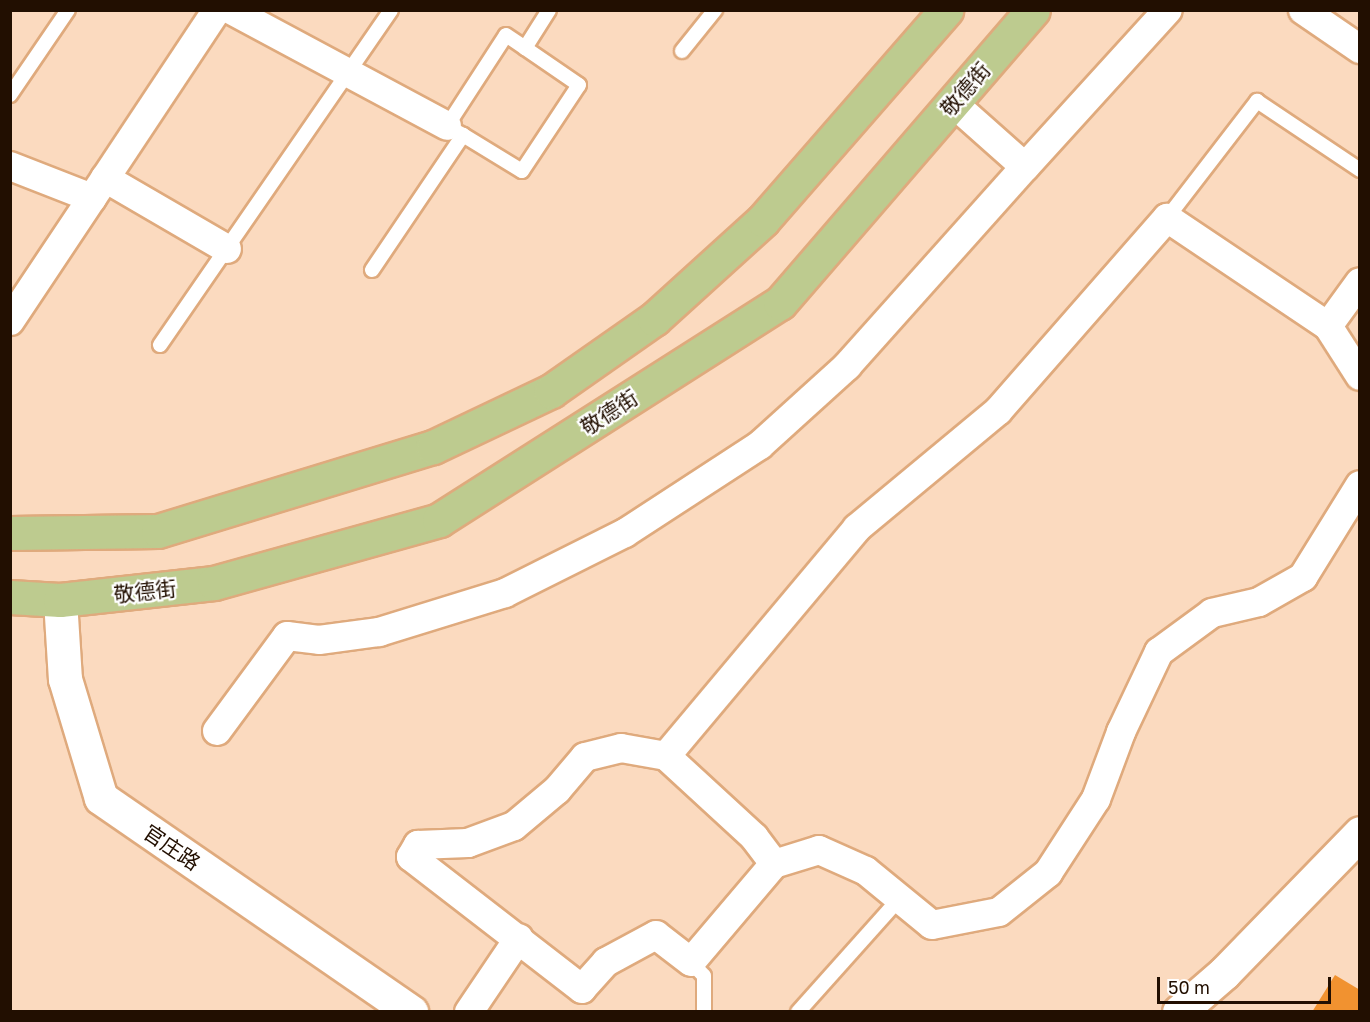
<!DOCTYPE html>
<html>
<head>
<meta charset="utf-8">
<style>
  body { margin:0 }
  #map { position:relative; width:1370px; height:1022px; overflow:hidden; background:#fbdabf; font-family:"Golos Text","Noto Sans SC",sans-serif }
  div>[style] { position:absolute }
  .building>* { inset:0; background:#f19230 }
  .roads { filter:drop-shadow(2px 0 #dfaa7d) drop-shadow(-2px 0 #dfaa7d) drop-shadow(0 2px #dfaa7d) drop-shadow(0 -2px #dfaa7d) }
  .service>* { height:14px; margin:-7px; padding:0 7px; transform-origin:7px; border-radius:7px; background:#fff }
  .minor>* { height:28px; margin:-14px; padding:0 14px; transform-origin:14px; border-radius:14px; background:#fff }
  .tertiary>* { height:33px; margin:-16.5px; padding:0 16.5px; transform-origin:16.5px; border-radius:16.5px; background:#fff }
  .primary>* { height:33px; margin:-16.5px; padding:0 16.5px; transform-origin:16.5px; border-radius:16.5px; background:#bdcb8f }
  span { translate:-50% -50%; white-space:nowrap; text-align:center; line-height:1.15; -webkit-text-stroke:4.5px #fff; paint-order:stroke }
  .street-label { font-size:21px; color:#220f01 }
  .frame { position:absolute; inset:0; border:12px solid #220f01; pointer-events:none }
  .scale { position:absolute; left:1157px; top:977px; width:174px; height:27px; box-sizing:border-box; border:3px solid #220f01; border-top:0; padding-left:8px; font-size:18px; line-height:21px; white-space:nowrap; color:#220f01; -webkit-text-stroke:4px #fff; paint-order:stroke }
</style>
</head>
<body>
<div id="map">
  <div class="building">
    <div style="clip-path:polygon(1335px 975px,1360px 990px,1360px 1012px,1312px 1012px)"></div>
  </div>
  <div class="roads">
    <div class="service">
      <div style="left:682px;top:51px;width:53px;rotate:-51.2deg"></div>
      <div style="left:10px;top:95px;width:103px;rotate:-55.7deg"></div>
      <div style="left:463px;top:135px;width:69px;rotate:31.4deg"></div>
      <div style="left:522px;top:171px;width:103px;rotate:-56.5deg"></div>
      <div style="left:579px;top:85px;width:65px;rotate:-145.6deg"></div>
      <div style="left:1167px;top:218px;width:148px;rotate:-52.4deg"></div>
      <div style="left:1257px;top:101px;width:124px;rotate:33.8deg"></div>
      <div style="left:372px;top:270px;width:163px;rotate:-56deg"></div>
      <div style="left:463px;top:135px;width:18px;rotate:-151deg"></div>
      <div style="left:447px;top:126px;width:108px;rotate:-57deg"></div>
      <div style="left:506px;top:35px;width:23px;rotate:34deg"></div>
      <div style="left:525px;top:48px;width:45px;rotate:-57.7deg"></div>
      <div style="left:160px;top:345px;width:407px;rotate:-55.4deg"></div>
      <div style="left:691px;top:962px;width:19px;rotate:47deg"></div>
      <div style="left:704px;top:976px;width:36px;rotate:90deg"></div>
      <div style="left:798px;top:1012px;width:152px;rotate:-48.2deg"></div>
    </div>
    <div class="minor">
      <div style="left:231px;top:10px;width:245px;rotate:28.2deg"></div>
      <div style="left:1303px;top:10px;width:69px;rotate:34.4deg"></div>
      <div style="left:953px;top:103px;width:96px;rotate:41.6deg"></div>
      <div style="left:1025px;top:167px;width:212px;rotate:-47.7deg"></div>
      <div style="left:10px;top:166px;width:88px;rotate:21.3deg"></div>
      <div style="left:92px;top:198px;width:148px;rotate:123.7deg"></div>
      <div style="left:105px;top:178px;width:141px;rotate:30.2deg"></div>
      <div style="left:92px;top:198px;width:226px;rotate:-56.4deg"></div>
      <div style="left:1328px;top:326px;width:59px;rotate:57.4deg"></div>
      <div style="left:217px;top:731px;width:118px;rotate:-53.6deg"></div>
      <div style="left:287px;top:636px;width:32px;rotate:7deg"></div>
      <div style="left:319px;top:640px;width:61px;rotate:-7.6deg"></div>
      <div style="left:379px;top:632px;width:132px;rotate:-17.2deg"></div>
      <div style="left:505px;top:593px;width:134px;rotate:-26.6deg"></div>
      <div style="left:625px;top:533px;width:161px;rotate:-33.1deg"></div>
      <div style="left:760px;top:445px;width:118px;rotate:-42.2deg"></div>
      <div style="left:847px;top:366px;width:267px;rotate:-48.2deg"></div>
      <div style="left:621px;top:748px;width:46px;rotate:10.1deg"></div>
      <div style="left:666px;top:756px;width:120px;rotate:42.6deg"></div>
      <div style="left:754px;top:837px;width:34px;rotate:53deg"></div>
      <div style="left:774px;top:864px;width:128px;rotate:130.3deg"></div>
      <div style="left:691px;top:962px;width:44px;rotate:-142.4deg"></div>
      <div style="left:656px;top:935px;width:57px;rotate:151.6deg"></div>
      <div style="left:606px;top:962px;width:36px;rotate:132deg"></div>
      <div style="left:582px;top:989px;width:216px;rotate:-142.3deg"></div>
      <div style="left:411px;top:857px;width:14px;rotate:-60deg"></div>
      <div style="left:418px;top:845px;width:50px;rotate:-2.3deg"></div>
      <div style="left:468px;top:843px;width:49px;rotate:-20.3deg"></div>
      <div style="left:514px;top:826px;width:56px;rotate:-39.9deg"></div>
      <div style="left:557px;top:790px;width:43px;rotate:-49.7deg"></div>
      <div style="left:585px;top:757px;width:37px;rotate:-14deg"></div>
      <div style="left:666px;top:756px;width:297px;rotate:-50deg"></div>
      <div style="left:857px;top:528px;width:183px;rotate:-39.7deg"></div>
      <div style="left:998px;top:411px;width:257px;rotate:-48.8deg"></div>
      <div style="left:1167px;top:218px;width:194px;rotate:33.9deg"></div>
      <div style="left:1328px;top:326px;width:54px;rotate:-54deg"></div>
      <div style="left:774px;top:864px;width:47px;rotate:-17.3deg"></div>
      <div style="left:819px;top:850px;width:51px;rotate:24.1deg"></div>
      <div style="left:866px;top:871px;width:85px;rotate:39.3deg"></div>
      <div style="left:932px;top:925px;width:68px;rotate:-11deg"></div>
      <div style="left:999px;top:912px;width:63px;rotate:-38.5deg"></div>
      <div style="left:1048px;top:873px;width:88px;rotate:-57deg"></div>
      <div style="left:1096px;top:799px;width:72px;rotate:-69.5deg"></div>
      <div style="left:1121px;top:732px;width:89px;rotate:-64.6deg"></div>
      <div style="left:1159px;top:652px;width:66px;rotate:-36.3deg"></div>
      <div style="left:1212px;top:613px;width:48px;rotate:-13.2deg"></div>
      <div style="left:1259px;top:602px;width:51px;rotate:-29.6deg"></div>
      <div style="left:1303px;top:577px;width:108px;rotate:-58.2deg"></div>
      <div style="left:469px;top:1012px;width:89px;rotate:-56deg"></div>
    </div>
    <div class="tertiary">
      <div style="left:60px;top:600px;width:79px;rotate:86.4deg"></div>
      <div style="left:65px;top:679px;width:124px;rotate:73.2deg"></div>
      <div style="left:101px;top:798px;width:377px;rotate:34.6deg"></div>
      <div style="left:1179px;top:1012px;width:60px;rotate:-40.9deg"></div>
      <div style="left:1224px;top:973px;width:195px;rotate:-45.8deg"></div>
    </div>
    <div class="primary">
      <div style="left:10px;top:533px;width:148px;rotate:-0.8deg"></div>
      <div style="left:158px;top:531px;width:288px;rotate:-17deg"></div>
      <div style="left:433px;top:447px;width:131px;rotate:-25.4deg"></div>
      <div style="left:551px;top:391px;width:126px;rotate:-35deg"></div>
      <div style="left:654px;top:319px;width:147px;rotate:-42.2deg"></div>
      <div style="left:763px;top:220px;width:279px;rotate:-48.9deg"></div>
      <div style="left:10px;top:597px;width:50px;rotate:3.4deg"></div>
      <div style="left:60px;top:600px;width:155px;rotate:-6.3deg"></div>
      <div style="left:214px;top:583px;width:234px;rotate:-15.6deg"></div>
      <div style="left:439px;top:520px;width:404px;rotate:-32.5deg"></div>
      <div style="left:780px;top:303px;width:387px;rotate:-49.2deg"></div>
    </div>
  </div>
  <div class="street-label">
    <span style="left:965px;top:89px;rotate:-49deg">敬德街</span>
    <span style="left:609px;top:412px;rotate:-33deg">敬德街</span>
    <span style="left:145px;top:591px;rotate:-6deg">敬德街</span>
    <span style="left:172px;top:847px;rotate:34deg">官庄路</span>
  </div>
  <div class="frame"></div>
  <div class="scale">50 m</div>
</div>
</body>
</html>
